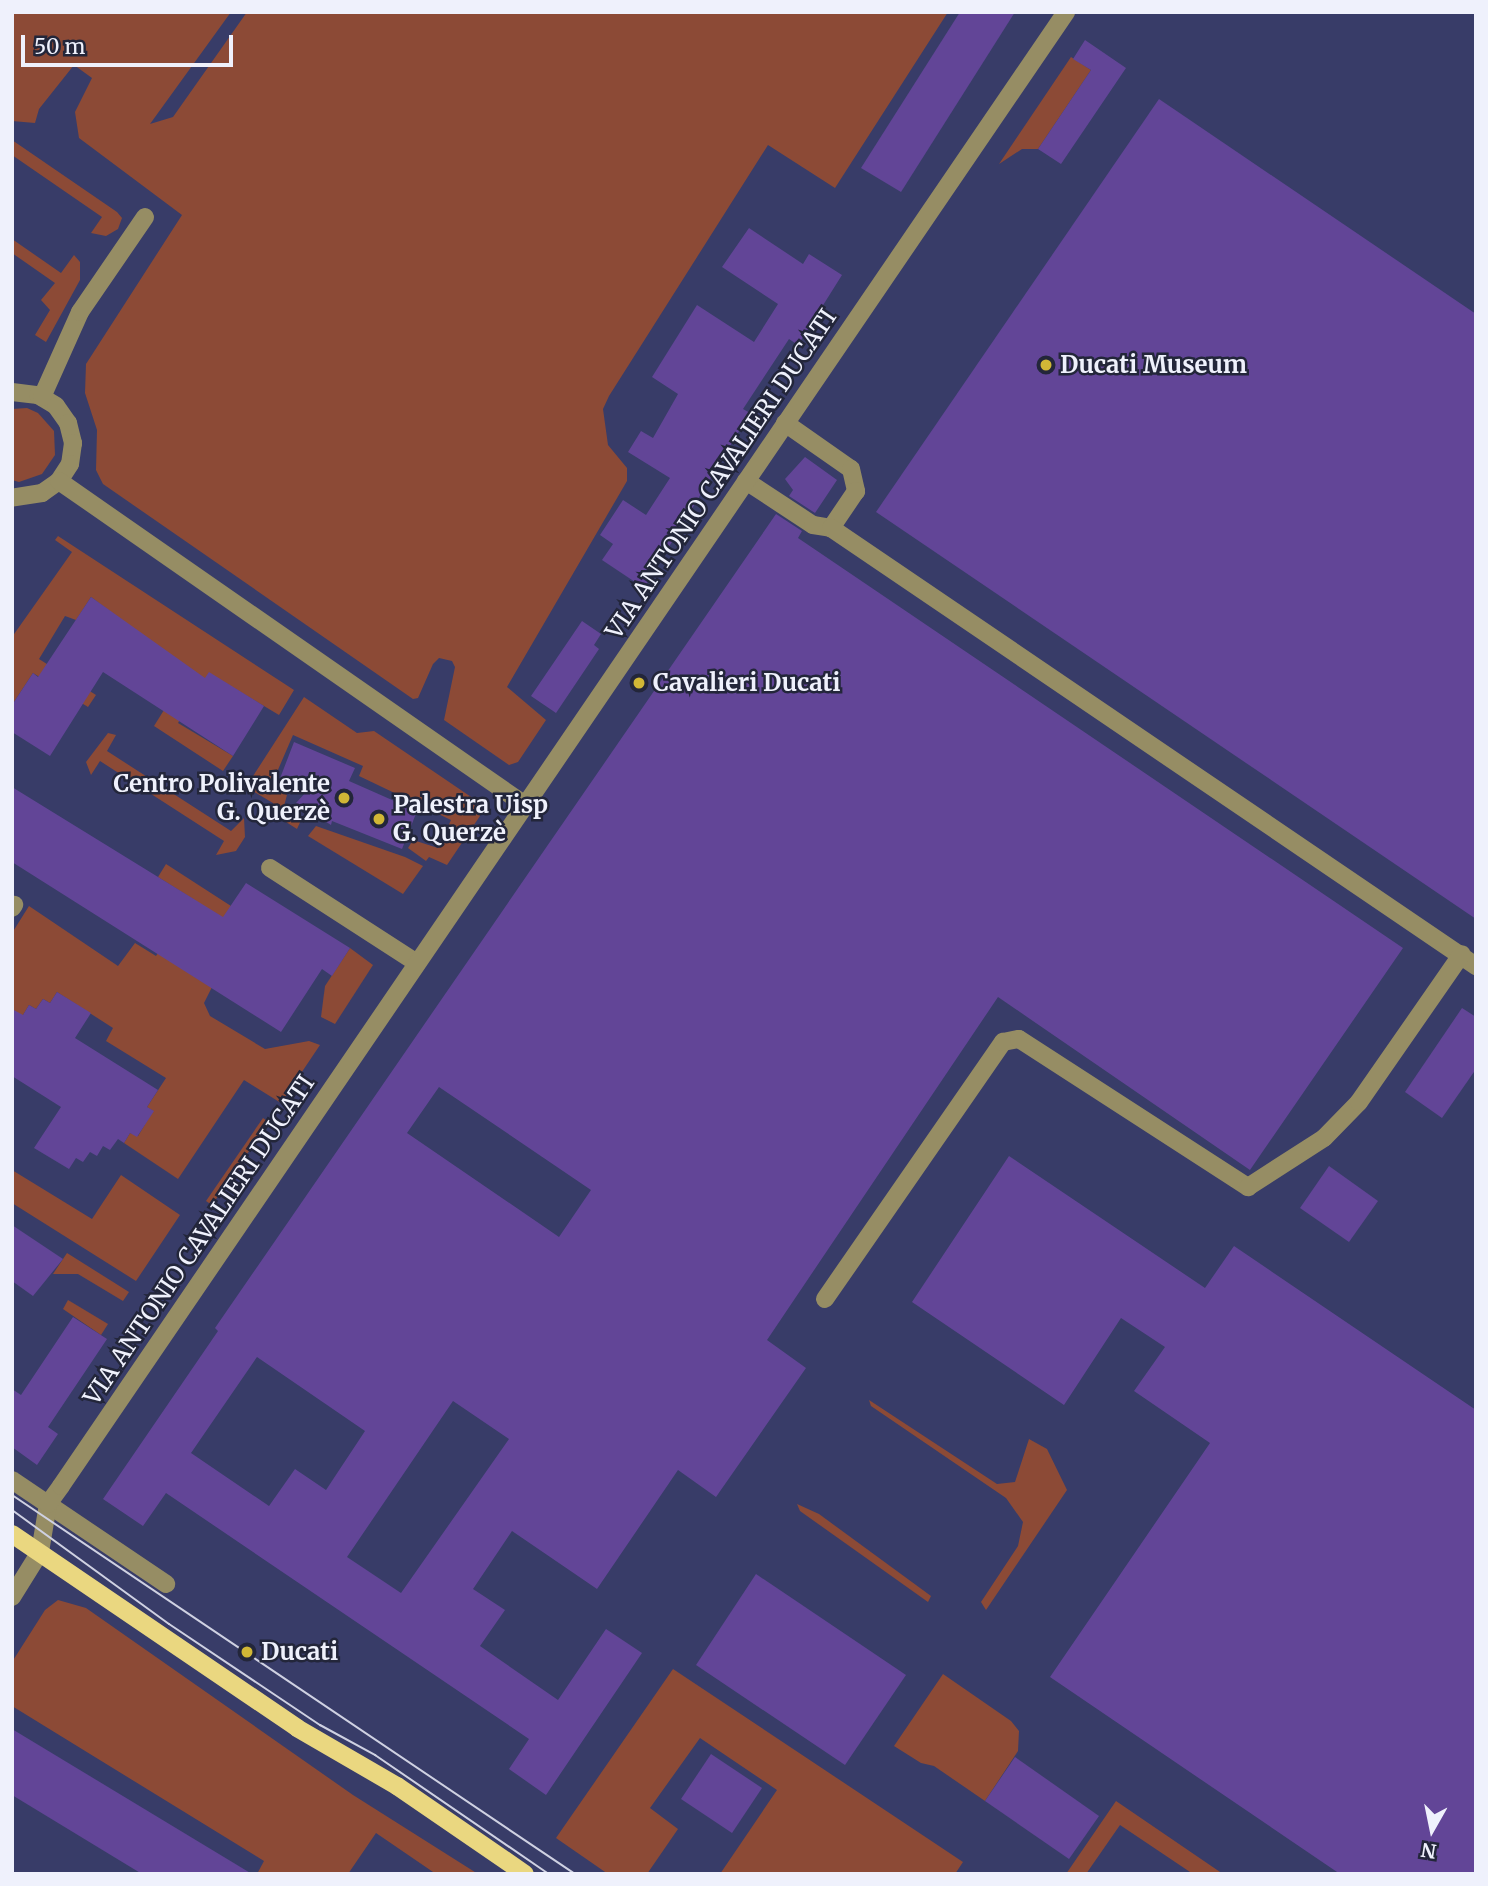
<!DOCTYPE html>
<html>
<head>
<meta charset="utf-8">
<style>
  body { margin:0 }
  #map { position:relative; width:1488px; height:1886px; overflow:hidden; background:#383c68; font-family:Merriweather,serif }
  div>[style] { position:absolute }
  .green>* { inset:0; background:#8c4a36 }
  .building>* { inset:0; background:#624597 }
  .minor>* { height:18px; margin:-9px; padding:0 9px; transform-origin:9px; border-radius:9px; background:#968d64 }
  .major>* { height:18px; margin:-9px; padding:0 9px; transform-origin:9px; border-radius:9px; background:#ead780 }
  .tram>* { height:2px; margin:-1px; padding:0 1px; transform-origin:1px; border-radius:1px; background:#cfd1e2 }
  .dots>* { width:19px; height:19px; translate:-50% -50%; box-sizing:border-box; border:4px solid #23263a; border-radius:50% }
  span { translate:-50% -50%; white-space:nowrap; text-align:center; line-height:1.15; -webkit-text-stroke:5px #23263a; paint-order:stroke }
  .poi-label { font-size:24px; color:#eff1fc; font-weight:700 }
  .left { translate:0 -50%; text-align:left }
  .right { translate:-100% -50%; text-align:right }
  .street-label { font-size:24px; color:#eff1fc }
  .frame { position:absolute; inset:0; border:14px solid #eff1fc; pointer-events:none }
  .north { position:absolute; left:1397px; top:1795px; width:70px; height:70px; -webkit-text-stroke:5px #23263a; paint-order:stroke; rotate:189deg; font-size:19px; font-weight:700; line-height:28px; text-align:center; color:#eff1fc }
  .north::after { content:''; display:block; margin:auto; width:24px; height:32px; background:#eff1fc; clip-path:polygon(50% 0,100% 100%,50% 72%,0 100%) }
  .scale { position:absolute; left:21px; top:35px; width:212px; height:32px; box-sizing:border-box; border:4px solid #eff1fc; border-top:0; padding-left:9px; font-size:21px; line-height:24px; white-space:nowrap; color:#eff1fc; -webkit-text-stroke:5px #23263a; paint-order:stroke }
</style>
</head>
<body>
<div id="map">
  <div class="green">
    <div style="clip-path:polygon(12px 12px,231px 12px,150px 124px,173px 117px,247px 12px,948px 12px,835px 188px,768px 145px,609px 396px,603px 409px,608px 445px,627px 468px,627px 481px,507px 687px,546px 720px,518px 762px,509px 765px,444px 720px,455px 667px,452px 661px,439px 658px,433px 664px,418px 698px,413px 699px,103px 484px,96px 470px,97px 430px,85px 393px,86px 364px,182px 215px,79px 138px,75px 112px,92px 78px,74px 65px,39px 109px,35px 123px,12px 121px)"></div>
    <div style="clip-path:polygon(1071px 57px,1091px 70px,1038px 149px,1022px 149px,999px 164px)"></div>
    <div style="clip-path:polygon(12px 140px,117px 212px,122px 218px,118px 229px,106px 236px,91px 233px,102px 217px,12px 155px)"></div>
    <div style="clip-path:polygon(12px 239px,61px 273px,74px 255px,80px 262px,80px 280px,46px 342px,35px 335px,50px 310px,41px 300px,55px 283px,12px 253px)"></div>
    <div style="clip-path:polygon(27px 408px,38px 413px,54px 431px,55px 455px,42px 474px,19px 482px,12px 480px,12px 409px)"></div>
    <div style="clip-path:polygon(58px 536px,294px 690px,279px 715px,209px 673px,178px 723px,233px 756px,223px 771px,154px 726px,189px 670px,91px 597px,76px 620px,65px 616px,39px 659px,96px 695px,88px 707px,33px 673px,12px 705px,12px 637px,72px 552px,55px 540px)"></div>
    <div style="clip-path:polygon(304px 697px,357px 733px,374px 731px,480px 803px,480px 816px,447px 865px,429px 857px,426px 861px,408px 848px,413px 840px,438px 848px,451px 820px,359px 776px,363px 766px,293px 735px,271px 786px,287px 795px,284px 806px,302px 818px,297px 829px,275px 815px,273px 803px,246px 787px)"></div>
    <div style="clip-path:polygon(108px 733px,116px 735px,107px 751px,231px 831px,244px 818px,245px 837px,236px 851px,216px 855px,224px 841px,100px 761px,91px 775px,86px 762px)"></div>
    <div style="clip-path:polygon(316px 826px,405px 857px,423px 866px,403px 894px,308px 836px)"></div>
    <div style="clip-path:polygon(166px 864px,231px 906px,213px 985px,204px 1003px,210px 1016px,265px 1049px,309px 1041px,320px 1045px,281px 1103px,244px 1080px,178px 1179px,124px 1143px,130px 1133px,138px 1136px,153px 1111px,147px 1107px,166px 1078px,106px 1041px,113px 1028px,57px 992px,50px 1003px,43px 999px,36px 1009px,29px 1005px,23px 1015px,12px 1016px,12px 933px,29px 906px,118px 966px,135px 943px,156px 956px,193px 899px,158px 877px)"></div>
    <div style="clip-path:polygon(350px 948px,373px 965px,335px 1024px,321px 1017px,325px 986px)"></div>
    <div style="clip-path:polygon(263px 1118px,269px 1122px,212px 1205px,206px 1201px)"></div>
    <div style="clip-path:polygon(12px 1170px,92px 1219px,121px 1175px,180px 1215px,136px 1281px,12px 1203px)"></div>
    <div style="clip-path:polygon(67px 1253px,129px 1292px,123px 1301px,78px 1274px,53px 1274px)"></div>
    <div style="clip-path:polygon(68px 1300px,108px 1324px,101px 1335px,63px 1309px)"></div>
    <div style="clip-path:polygon(869px 1400px,997px 1484px,1015px 1482px,1029px 1439px,1047px 1449px,1067px 1490px,986px 1610px,981px 1602px,1018px 1546px,1023px 1522px,1006px 1498px,871px 1406px)"></div>
    <div style="clip-path:polygon(797px 1504px,819px 1514px,931px 1596px,928px 1602px,800px 1511px)"></div>
    <div style="clip-path:polygon(58px 1600px,86px 1608px,353px 1795px,478px 1874px,436px 1874px,376px 1833px,348px 1874px,257px 1874px,264px 1861px,12px 1706px,12px 1662px,45px 1610px)"></div>
    <div style="clip-path:polygon(673px 1669px,963px 1862px,955px 1874px,720px 1874px,777px 1790px,700px 1738px,650px 1808px,678px 1829px,647px 1874px,608px 1874px,556px 1838px)"></div>
    <div style="clip-path:polygon(943px 1674px,1011px 1721px,1019px 1731px,1018px 1751px,985px 1801px,934px 1766px,921px 1763px,894px 1746px)"></div>
    <div style="clip-path:polygon(1116px 1801px,1223px 1874px,1193px 1874px,1120px 1825px,1086px 1874px,1066px 1874px)"></div>
  </div>
  <div class="building">
    <div style="clip-path:polygon(960px 12px,1015px 12px,901px 192px,861px 168px)"></div>
    <div style="clip-path:polygon(1085px 40px,1126px 68px,1061px 164px,1038px 149px,1091px 70px,1073px 59px)"></div>
    <div style="clip-path:polygon(1159px 99px,1476px 314px,1476px 919px,876px 512px)"></div>
    <div style="clip-path:polygon(749px 228px,803px 264px,809px 254px,842px 275px,798px 345px,789px 339px,743px 409px,750px 413px,644px 588px,602px 560px,613px 544px,600px 535px,623px 500px,646px 515px,670px 478px,628px 452px,641px 431px,653px 438px,678px 394px,652px 377px,697px 305px,754px 342px,778px 304px,722px 267px)"></div>
    <div style="clip-path:polygon(805px 457px,837px 480px,815px 513px,789px 496px,793px 490px,785px 479px)"></div>
    <div style="clip-path:polygon(evenodd,776px 514px,802px 531px,798px 538px,1403px 948px,1250px 1170px,998px 997px,767px 1340px,806px 1368px,716px 1497px,678px 1470px,597px 1589px,512px 1531px,473px 1589px,505px 1610px,480px 1646px,558px 1700px,606px 1629px,642px 1653px,546px 1795px,509px 1769px,529px 1739px,166px 1493px,143px 1526px,103px 1499px,218px 1331px,215px 1328px,776px 514px,439px 1087px,591px 1190px,559px 1237px,407px 1133px,439px 1087px,776px 514px,257px 1357px,365px 1431px,326px 1490px,295px 1469px,269px 1506px,191px 1453px,257px 1357px,776px 514px,453px 1401px,509px 1439px,401px 1593px,347px 1557px,453px 1401px)"></div>
    <div style="clip-path:polygon(91px 597px,205px 678px,209px 672px,264px 706px,233px 756px,103px 672px,50px 756px,12px 732px,12px 705px,33px 673px,38px 677px)"></div>
    <div style="clip-path:polygon(582px 621px,601px 634px,594px 645px,599px 649px,556px 713px,531px 696px)"></div>
    <div style="clip-path:polygon(294px 742px,355px 768px,349px 781px,417px 811px,402px 849px,332px 821px,331px 825px,296px 803px,306px 792px,279px 781px)"></div>
    <div style="clip-path:polygon(12px 787px,223px 917px,246px 883px,350px 948px,332px 976px,322px 969px,281px 1032px,12px 862px)"></div>
    <div style="clip-path:polygon(57px 992px,91px 1013px,75px 1038px,158px 1090px,147px 1107px,154px 1111px,137px 1137px,130px 1133px,124px 1143px,118px 1139px,110px 1150px,103px 1146px,97px 1156px,90px 1152px,83px 1162px,76px 1158px,69px 1169px,34px 1148px,61px 1107px,12px 1076px,12px 1009px,23px 1015px,29px 1005px,36px 1009px,43px 999px,50px 1003px)"></div>
    <div style="clip-path:polygon(1462px 1008px,1476px 1017px,1476px 1069px,1442px 1118px,1405px 1092px)"></div>
    <div style="clip-path:polygon(1009px 1156px,1205px 1288px,1234px 1246px,1476px 1410px,1476px 1874px,1340px 1874px,1050px 1677px,1210px 1443px,1134px 1391px,1165px 1347px,1121px 1318px,1064px 1405px,912px 1302px)"></div>
    <div style="clip-path:polygon(1329px 1166px,1378px 1201px,1349px 1242px,1300px 1208px)"></div>
    <div style="clip-path:polygon(12px 1225px,63px 1259px,33px 1296px,12px 1281px)"></div>
    <div style="clip-path:polygon(73px 1317px,107px 1339px,48px 1427px,58px 1434px,37px 1465px,12px 1447px,12px 1389px,21px 1395px)"></div>
    <div style="clip-path:polygon(756px 1574px,906px 1675px,845px 1765px,696px 1665px)"></div>
    <div style="clip-path:polygon(12px 1729px,252px 1874px,142px 1874px,12px 1795px)"></div>
    <div style="clip-path:polygon(711px 1754px,762px 1788px,732px 1833px,681px 1799px)"></div>
    <div style="clip-path:polygon(1015px 1757px,1099px 1816px,1069px 1859px,985px 1801px)"></div>
  </div>
  <div class="minor">
    <div style="left:12px;top:392px;width:26px;rotate:7deg"></div>
    <div style="left:38px;top:395px;width:21px;rotate:31deg"></div>
    <div style="left:56px;top:406px;width:21px;rotate:55deg"></div>
    <div style="left:68px;top:423px;width:21px;rotate:76deg"></div>
    <div style="left:73px;top:443px;width:21px;rotate:98deg"></div>
    <div style="left:70px;top:464px;width:20px;rotate:123deg"></div>
    <div style="left:59px;top:481px;width:21px;rotate:145deg"></div>
    <div style="left:42px;top:493px;width:30px;rotate:171deg"></div>
    <div style="left:42px;top:397px;width:93px;rotate:-65.9deg"></div>
    <div style="left:80px;top:312px;width:115px;rotate:-55.6deg"></div>
    <div style="left:785px;top:423px;width:80px;rotate:34.9deg"></div>
    <div style="left:851px;top:469px;width:23px;rotate:77deg"></div>
    <div style="left:856px;top:491px;width:45px;rotate:124deg"></div>
    <div style="left:59px;top:481px;width:568px;rotate:34.81deg"></div>
    <div style="left:746px;top:481px;width:80px;rotate:33.3deg"></div>
    <div style="left:813px;top:525px;width:18px;rotate:9deg"></div>
    <div style="left:831px;top:528px;width:780px;rotate:34.18deg"></div>
    <div style="left:270px;top:868px;width:175px;rotate:32.9deg"></div>
    <div style="left:12px;top:908px;width:4px;rotate:-56deg"></div>
    <div style="left:825px;top:1299px;width:313px;rotate:-55.3deg"></div>
    <div style="left:1003px;top:1042px;width:16px;rotate:-11deg"></div>
    <div style="left:1019px;top:1039px;width:273px;rotate:32.9deg"></div>
    <div style="left:1248px;top:1187px;width:90px;rotate:-32.8deg"></div>
    <div style="left:1324px;top:1138px;width:50px;rotate:-45.8deg"></div>
    <div style="left:1359px;top:1102px;width:180px;rotate:-55.2deg"></div>
    <div style="left:12px;top:1480px;width:186px;rotate:34deg"></div>
    <div style="left:12px;top:1597px;width:53px;rotate:-58.1deg"></div>
    <div style="left:40px;top:1552px;width:49px;rotate:-80.5deg"></div>
    <div style="left:48px;top:1504px;width:22px;rotate:-54deg"></div>
    <div style="left:61px;top:1486px;width:1784px;rotate:-55.71deg"></div>
  </div>
  <div class="major">
    <div style="left:12px;top:1534px;width:345px;rotate:34.2deg"></div>
    <div style="left:297px;top:1728px;width:116px;rotate:30.1deg"></div>
    <div style="left:397px;top:1786px;width:155px;rotate:34.5deg"></div>
  </div>
  <div class="tram">
    <div style="left:12px;top:1495px;width:679px;rotate:33.95deg"></div>
    <div style="left:12px;top:1510px;width:194px;rotate:36deg"></div>
    <div style="left:169px;top:1624px;width:182px;rotate:33.8deg"></div>
    <div style="left:320px;top:1725px;width:63px;rotate:28.6deg"></div>
    <div style="left:375px;top:1755px;width:211px;rotate:34.4deg"></div>
  </div>
  <div class="dots">
    <div style="left:1046px;top:365px;background:#d1b736"></div>
    <div style="left:639px;top:683px;background:#d1b736"></div>
    <div style="left:344px;top:798px;background:#d1b736"></div>
    <div style="left:379px;top:819px;background:#d1b736"></div>
    <div style="left:247px;top:1652px;background:#d1b736"></div>
  </div>
  <div class="poi-label">
    <span class="left" style="left:1060px;top:365px">Ducati Museum</span>
    <span class="left" style="left:653px;top:683px">Cavalieri Ducati</span>
    <span class="right" style="left:330px;top:798px">Centro Polivalente<br>G. Querzè</span>
    <span class="left" style="left:393px;top:819px">Palestra Uisp<br>G. Querzè</span>
    <span class="left" style="left:261px;top:1652px">Ducati</span>
  </div>
  <div class="street-label">
    <span style="left:721px;top:474px;rotate:-56deg">VIA ANTONIO CAVALIERI DUCATI</span>
    <span style="left:199px;top:1240px;rotate:-56deg">VIA ANTONIO CAVALIERI DUCATI</span>
  </div>
  <div class="frame"></div>
  <div class="north">N</div>
  <div class="scale">50 m</div>
</div>
</body>
</html>
